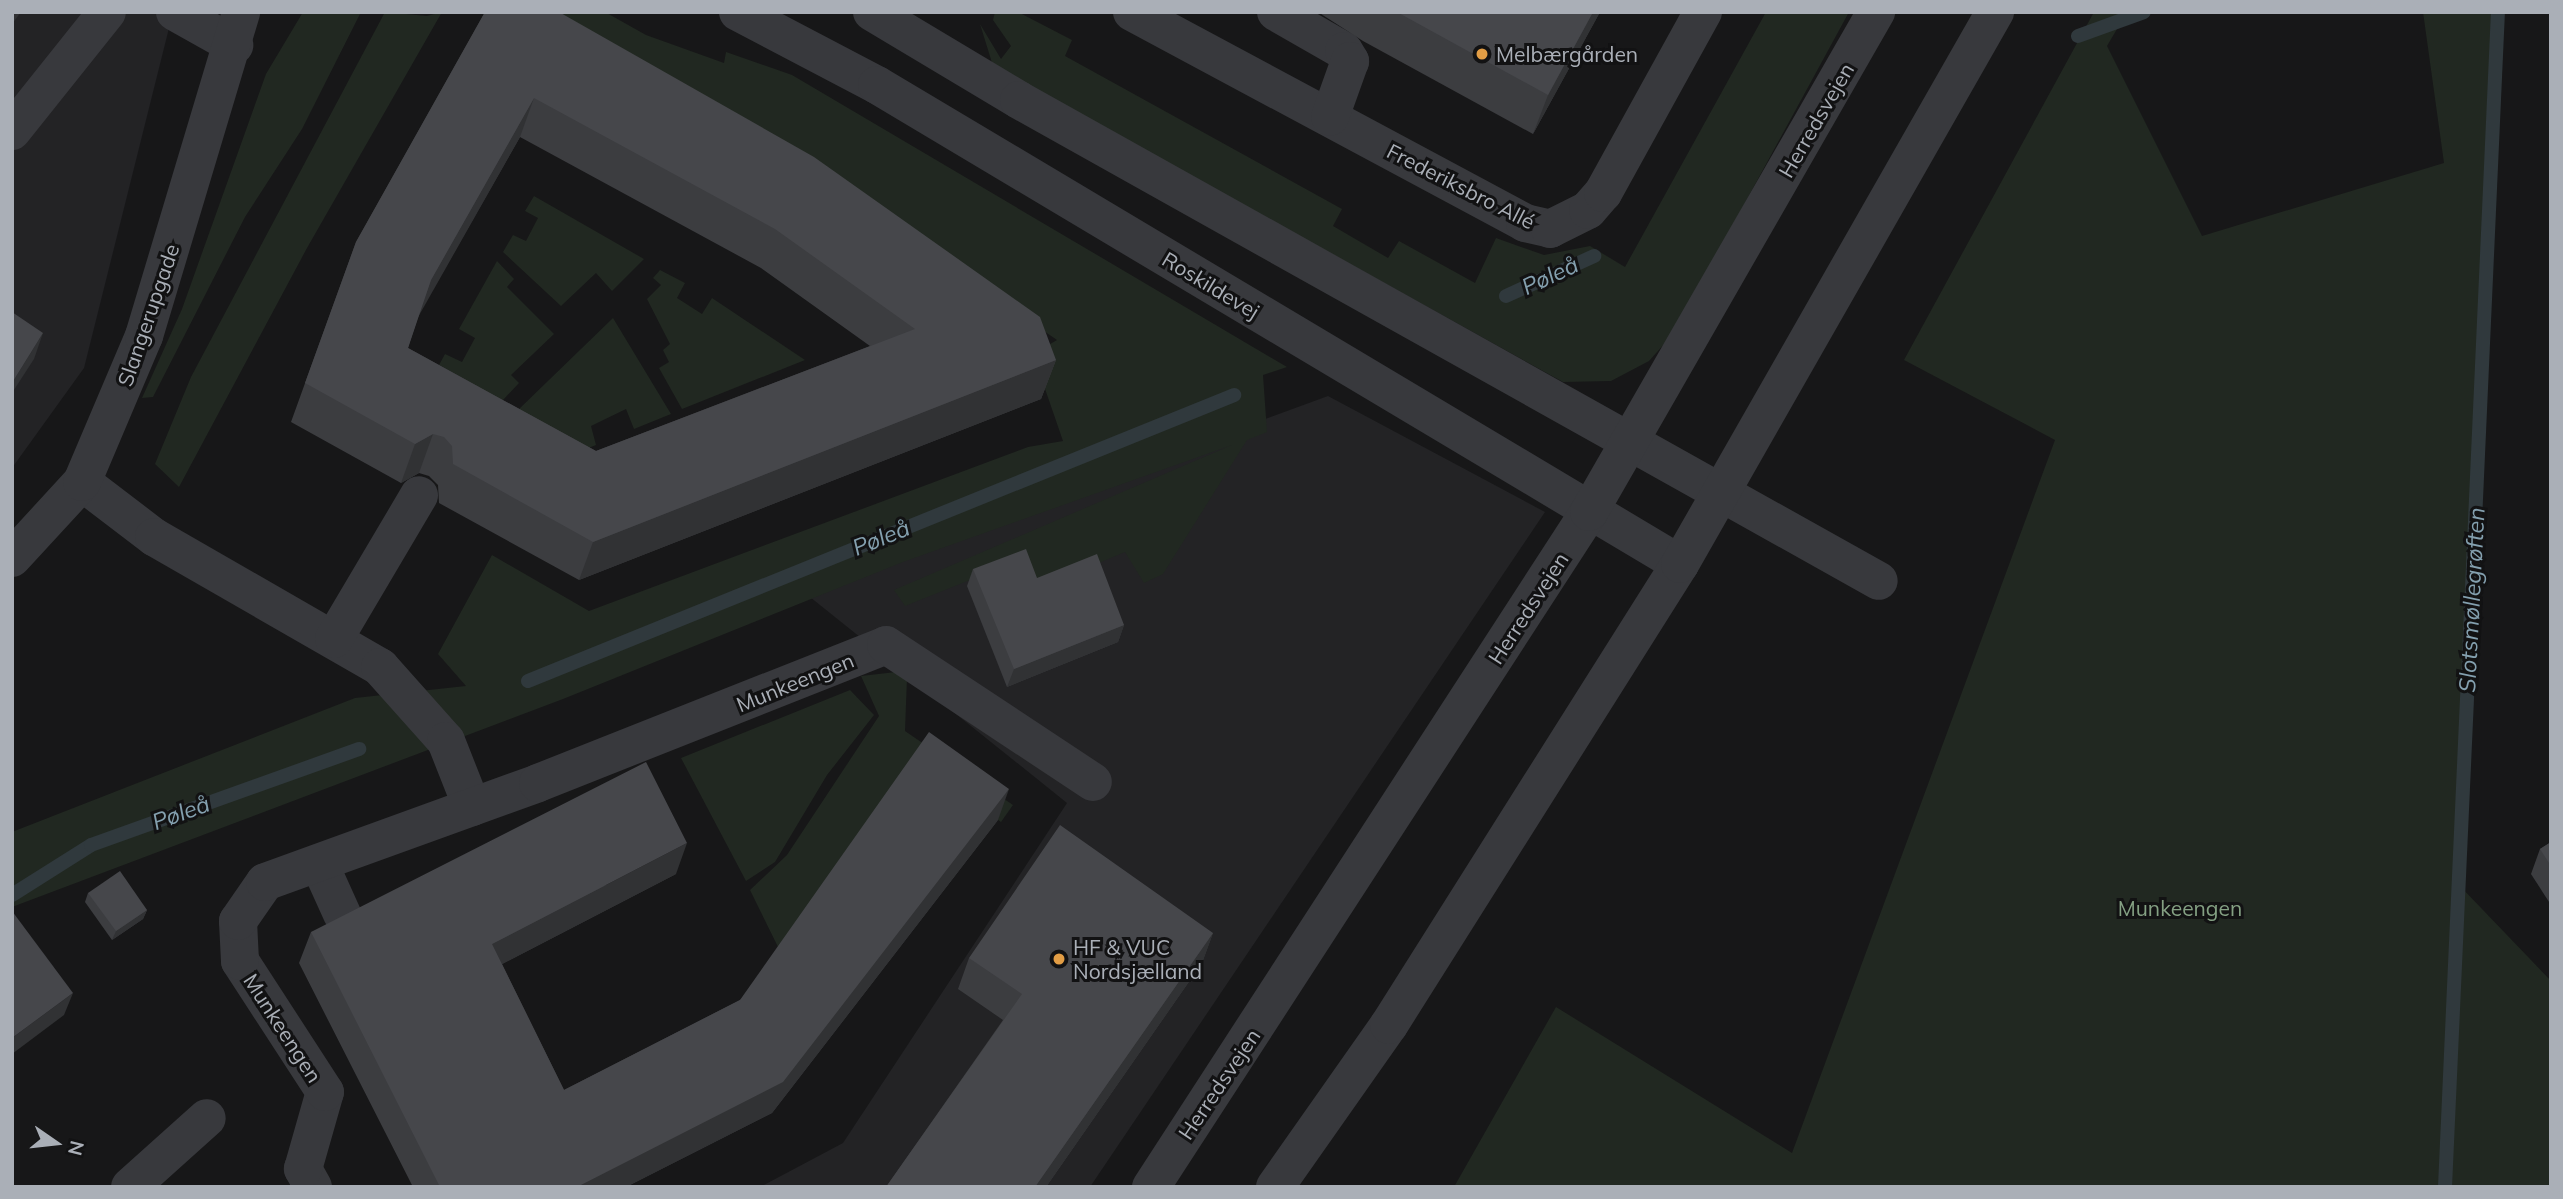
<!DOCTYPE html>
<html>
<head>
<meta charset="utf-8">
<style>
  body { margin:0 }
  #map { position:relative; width:2563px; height:1199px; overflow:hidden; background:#171718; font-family:Mulish,sans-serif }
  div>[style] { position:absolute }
  .built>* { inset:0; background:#232325 }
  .green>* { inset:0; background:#212821 }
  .stream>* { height:14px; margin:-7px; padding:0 7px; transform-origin:7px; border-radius:7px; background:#30393d }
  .minor>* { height:38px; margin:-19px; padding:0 19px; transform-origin:19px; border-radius:19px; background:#38393d }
  .wall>* { inset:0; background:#3c3d40 }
  .shaded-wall>* { inset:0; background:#313234 }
  .building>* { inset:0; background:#46474b }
  .dots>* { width:19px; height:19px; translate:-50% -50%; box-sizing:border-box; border:4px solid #121213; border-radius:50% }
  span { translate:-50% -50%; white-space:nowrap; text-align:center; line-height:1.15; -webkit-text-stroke:6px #121213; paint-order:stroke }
  .poi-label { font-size:21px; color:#aaafb7 }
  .left { translate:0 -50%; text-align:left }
  .street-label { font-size:21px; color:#aaafb7 }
  .park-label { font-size:21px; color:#84a083 }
  .water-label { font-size:23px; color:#84a0af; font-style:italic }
  .frame { position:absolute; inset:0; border:14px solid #aaafb7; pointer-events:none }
  .north { position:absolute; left:21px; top:1108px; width:70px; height:70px; -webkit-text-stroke:5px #121213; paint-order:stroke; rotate:104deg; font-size:19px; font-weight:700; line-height:28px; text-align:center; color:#aaafb7 }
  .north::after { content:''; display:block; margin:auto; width:24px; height:32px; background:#aaafb7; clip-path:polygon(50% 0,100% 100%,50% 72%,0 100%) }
</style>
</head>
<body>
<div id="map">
  <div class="built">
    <div style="clip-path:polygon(12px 12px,173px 12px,84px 368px,12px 468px)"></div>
    <div style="clip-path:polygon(1328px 396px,1545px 512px,1090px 1187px,760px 1187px,843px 1143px,1067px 803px,800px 589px)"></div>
  </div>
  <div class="green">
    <div style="clip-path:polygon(303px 12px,361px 12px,302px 129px,245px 217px,153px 397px,142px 398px,182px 309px,266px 74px)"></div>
    <div style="clip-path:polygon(385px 12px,427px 16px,442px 12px,307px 248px,179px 487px,155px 464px,191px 377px)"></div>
    <div style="clip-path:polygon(538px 12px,605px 12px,646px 35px,724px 63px,726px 52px,792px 75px,1287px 367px,1263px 375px,1267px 432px,1247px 440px,1163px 574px,1144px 583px,1125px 552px,1034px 590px,1020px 560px,905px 606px,894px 590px,1232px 445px,903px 562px,563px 699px,12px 907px,12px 832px,355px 698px,466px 686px,438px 654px,492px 555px,589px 611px,1028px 447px,1063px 441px,1033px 354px,1057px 340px,830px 183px)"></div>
    <div style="clip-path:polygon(995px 12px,1018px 12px,1072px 40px,1065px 56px,1342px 209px,1333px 226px,1388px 258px,1399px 241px,1475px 283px,1496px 238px,1544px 255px,1590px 246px,1625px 267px,1766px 12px,1849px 12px,1674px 333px,1649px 361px,1611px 381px,1563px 382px,993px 66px,980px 24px,1001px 59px,1011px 46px,993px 20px)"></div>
    <div style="clip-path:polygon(2094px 12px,2127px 12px,2107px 46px,2202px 236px,2444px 163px,2423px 12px,2498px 12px,2459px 885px,2551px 981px,2551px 1187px,1454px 1187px,1556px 1007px,1792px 1153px,2055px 440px,1904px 360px)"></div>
    <div style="clip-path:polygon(534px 196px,644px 259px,612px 291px,596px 273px,561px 306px,503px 252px,513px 235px,526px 241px,538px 218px,525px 211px)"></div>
    <div style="clip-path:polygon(497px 261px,514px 279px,507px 287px,554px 334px,511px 375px,519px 383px,502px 401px,439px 365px,445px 354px,462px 362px,475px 338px,459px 329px)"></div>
    <div style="clip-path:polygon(660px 270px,685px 283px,677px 298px,702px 314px,712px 298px,805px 360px,682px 409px,659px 368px,669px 362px,663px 350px,670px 344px,647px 299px,661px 285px,653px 278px)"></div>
    <div style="clip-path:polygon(613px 318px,671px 414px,634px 429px,626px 409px,591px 426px,596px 445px,586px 449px,518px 410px)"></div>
    <div style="clip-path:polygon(896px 672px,907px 678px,905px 731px,1013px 805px,1001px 822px,918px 763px,782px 955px,750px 890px,787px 855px,879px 716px,861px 676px)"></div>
    <div style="clip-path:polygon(850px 690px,874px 715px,827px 775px,775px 862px,746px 881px,681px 758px)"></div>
  </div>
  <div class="stream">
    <div style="left:2078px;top:36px;width:70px;rotate:-20deg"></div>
    <div style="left:1506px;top:296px;width:97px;rotate:-24.4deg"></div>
    <div style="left:528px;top:681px;width:762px;rotate:-22.05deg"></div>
    <div style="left:12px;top:895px;width:93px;rotate:-32.3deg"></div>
    <div style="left:91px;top:845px;width:285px;rotate:-19.7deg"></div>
    <div style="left:2445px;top:1187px;width:1176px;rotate:-87.42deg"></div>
  </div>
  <div class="minor">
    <div style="left:175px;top:12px;width:68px;rotate:29.2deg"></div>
    <div style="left:738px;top:12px;width:157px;rotate:27.7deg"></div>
    <div style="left:877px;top:85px;width:935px;rotate:30.82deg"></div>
    <div style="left:872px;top:12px;width:171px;rotate:30.9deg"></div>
    <div style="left:1019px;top:100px;width:985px;rotate:29.22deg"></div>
    <div style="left:1132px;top:12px;width:446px;rotate:28.2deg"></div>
    <div style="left:1525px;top:223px;width:26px;rotate:13deg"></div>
    <div style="left:1550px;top:229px;width:42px;rotate:-26.6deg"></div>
    <div style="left:1588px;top:210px;width:23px;rotate:-49deg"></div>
    <div style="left:1603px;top:193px;width:207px;rotate:-61.1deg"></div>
    <div style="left:1276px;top:12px;width:78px;rotate:29.8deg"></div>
    <div style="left:1344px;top:51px;width:12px;rotate:59deg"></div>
    <div style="left:1350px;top:61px;width:59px;rotate:109.7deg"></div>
    <div style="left:12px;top:131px;width:152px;rotate:-51.4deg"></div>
    <div style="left:82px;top:482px;width:91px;rotate:37.4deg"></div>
    <div style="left:154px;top:537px;width:261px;rotate:29.9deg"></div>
    <div style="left:380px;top:667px;width:99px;rotate:48.3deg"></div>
    <div style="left:446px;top:741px;width:71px;rotate:68.5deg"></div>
    <div style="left:12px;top:558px;width:103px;rotate:-47.4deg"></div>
    <div style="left:82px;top:482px;width:159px;rotate:-67deg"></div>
    <div style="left:144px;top:336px;width:338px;rotate:-73.3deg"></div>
    <div style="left:334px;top:639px;width:167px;rotate:-59.4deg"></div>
    <div style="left:319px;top:863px;width:56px;rotate:65.7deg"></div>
    <div style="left:130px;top:1187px;width:103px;rotate:-41.9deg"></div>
    <div style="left:313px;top:1187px;width:21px;rotate:-119deg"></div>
    <div style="left:303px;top:1169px;width:80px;rotate:-74.1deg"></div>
    <div style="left:325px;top:1092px;width:156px;rotate:-123deg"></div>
    <div style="left:240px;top:961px;width:40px;rotate:-92.9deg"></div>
    <div style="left:238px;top:921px;width:47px;rotate:-55.3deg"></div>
    <div style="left:265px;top:882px;width:290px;rotate:-19.9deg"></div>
    <div style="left:538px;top:783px;width:374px;rotate:-21.6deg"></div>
    <div style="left:886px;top:645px;width:248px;rotate:33.5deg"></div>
    <div style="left:1151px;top:1187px;width:805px;rotate:-57.02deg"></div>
    <div style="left:1589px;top:512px;width:577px;rotate:-60.14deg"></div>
    <div style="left:1275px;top:1187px;width:198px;rotate:-54.9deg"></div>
    <div style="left:1389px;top:1025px;width:545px;rotate:-57.74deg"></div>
    <div style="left:1680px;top:564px;width:636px;rotate:-60.29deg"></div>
  </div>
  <div class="wall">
    <div style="clip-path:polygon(evenodd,485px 12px,1056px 360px,1041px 399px,579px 580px,439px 503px,438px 485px,429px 476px,419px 473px,401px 483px,291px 422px,356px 242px,485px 12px,520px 137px,761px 268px,870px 346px,596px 451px,408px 348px,419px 314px,520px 137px)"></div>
    <div style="clip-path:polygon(1318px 12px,1600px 12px,1533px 134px,1363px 41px)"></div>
    <div style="clip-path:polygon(973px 569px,1037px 578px,1124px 625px,1118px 642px,1007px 687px,967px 586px)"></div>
    <div style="clip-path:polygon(998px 820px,772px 1113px,626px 1187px,413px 1187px,299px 963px,311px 932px,676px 874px,502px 964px,564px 1090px,740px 1000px)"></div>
    <div style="clip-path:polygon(2551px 842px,2551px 905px,2531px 874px,2540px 849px)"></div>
    <div style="clip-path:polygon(88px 893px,147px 910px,143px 919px,112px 940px,85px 902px)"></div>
    <div style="clip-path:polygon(1213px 933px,1202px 963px,1046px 1187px,886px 1187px,1003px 1020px,958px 989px,969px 958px)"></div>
  </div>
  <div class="shaded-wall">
    <div style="clip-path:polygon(12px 12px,21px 12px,12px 24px)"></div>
    <div style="clip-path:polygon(1593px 12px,1600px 12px,1533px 134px,1548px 95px)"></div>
    <div style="clip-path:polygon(534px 98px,520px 137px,417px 319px,431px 280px)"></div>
    <div style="clip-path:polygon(43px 333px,34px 359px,12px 393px,12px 383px)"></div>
    <div style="clip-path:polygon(1056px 360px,1041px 399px,579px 580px,593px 542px)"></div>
    <div style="clip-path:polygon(433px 434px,419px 473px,401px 483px,415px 444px)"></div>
    <div style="clip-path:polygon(1124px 625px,1118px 642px,1007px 687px,1014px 669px)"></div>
    <div style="clip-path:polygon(1009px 789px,998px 820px,772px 1113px,626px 1187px,577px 1187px)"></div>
    <div style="clip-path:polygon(687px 843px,676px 874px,481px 975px,492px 944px)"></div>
    <div style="clip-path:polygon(147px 910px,143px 919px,112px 940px,116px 931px)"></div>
    <div style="clip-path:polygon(1213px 933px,1202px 963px,1046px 1187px,1035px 1187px)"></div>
    <div style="clip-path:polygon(73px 993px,64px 1015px,12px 1054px,12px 1038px)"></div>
  </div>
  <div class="building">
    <div style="clip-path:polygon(evenodd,485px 12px,559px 12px,814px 157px,1040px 317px,1056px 360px,593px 542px,453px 464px,452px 446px,444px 437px,433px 434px,415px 444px,305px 383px,356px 242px,485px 12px,534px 98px,775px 229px,915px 329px,596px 451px,408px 348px,431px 280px,534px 98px)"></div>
    <div style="clip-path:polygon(1397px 12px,1593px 12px,1548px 95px)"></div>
    <div style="clip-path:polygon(12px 312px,43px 333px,12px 383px)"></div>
    <div style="clip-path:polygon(1026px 549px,1037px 578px,1097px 554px,1124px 625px,1014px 669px,973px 569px)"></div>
    <div style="clip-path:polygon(929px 732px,1009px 789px,783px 1082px,577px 1187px,440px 1187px,311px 932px,646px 762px,687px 843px,492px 944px,564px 1090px,740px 1000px)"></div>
    <div style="clip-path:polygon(1060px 825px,1213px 933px,1035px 1187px,886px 1187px,1022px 994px,969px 958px)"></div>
    <div style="clip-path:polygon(2551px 842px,2551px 866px,2540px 849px)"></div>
    <div style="clip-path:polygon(120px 871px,147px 910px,116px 931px,88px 893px)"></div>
    <div style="clip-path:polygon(12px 911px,73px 993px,12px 1038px)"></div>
  </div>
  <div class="dots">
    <div style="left:1482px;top:54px;background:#e29d45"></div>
    <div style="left:1059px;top:959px;background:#e29d45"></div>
  </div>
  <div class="poi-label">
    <span class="left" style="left:1496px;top:54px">Melbærgården</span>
    <span class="left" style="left:1073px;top:959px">HF &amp; VUC<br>Nordsjælland</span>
  </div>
  <div class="street-label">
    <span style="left:1816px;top:120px;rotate:-60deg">Herredsvejen</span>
    <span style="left:1461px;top:186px;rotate:27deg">Frederiksbro Allé</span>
    <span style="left:1211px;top:285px;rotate:31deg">Roskildevej</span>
    <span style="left:148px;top:315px;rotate:-71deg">Slangerupgade</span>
    <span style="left:1528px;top:608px;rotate:-57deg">Herredsvejen</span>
    <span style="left:795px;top:682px;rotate:-22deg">Munkeengen</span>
    <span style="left:283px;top:1028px;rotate:57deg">Munkeengen</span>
    <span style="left:1219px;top:1084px;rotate:-56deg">Herredsvejen</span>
  </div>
  <div class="park-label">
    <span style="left:2180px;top:908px">Munkeengen</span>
  </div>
  <div class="water-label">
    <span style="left:1550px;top:276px;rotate:-25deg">Pøleå</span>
    <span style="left:881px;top:538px;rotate:-22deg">Pøleå</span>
    <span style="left:2472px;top:600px;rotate:-87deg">Slotsmøllegrøften</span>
    <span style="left:181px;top:813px;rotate:-20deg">Pøleå</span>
  </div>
  <div class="frame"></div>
  <div class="north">N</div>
</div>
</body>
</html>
